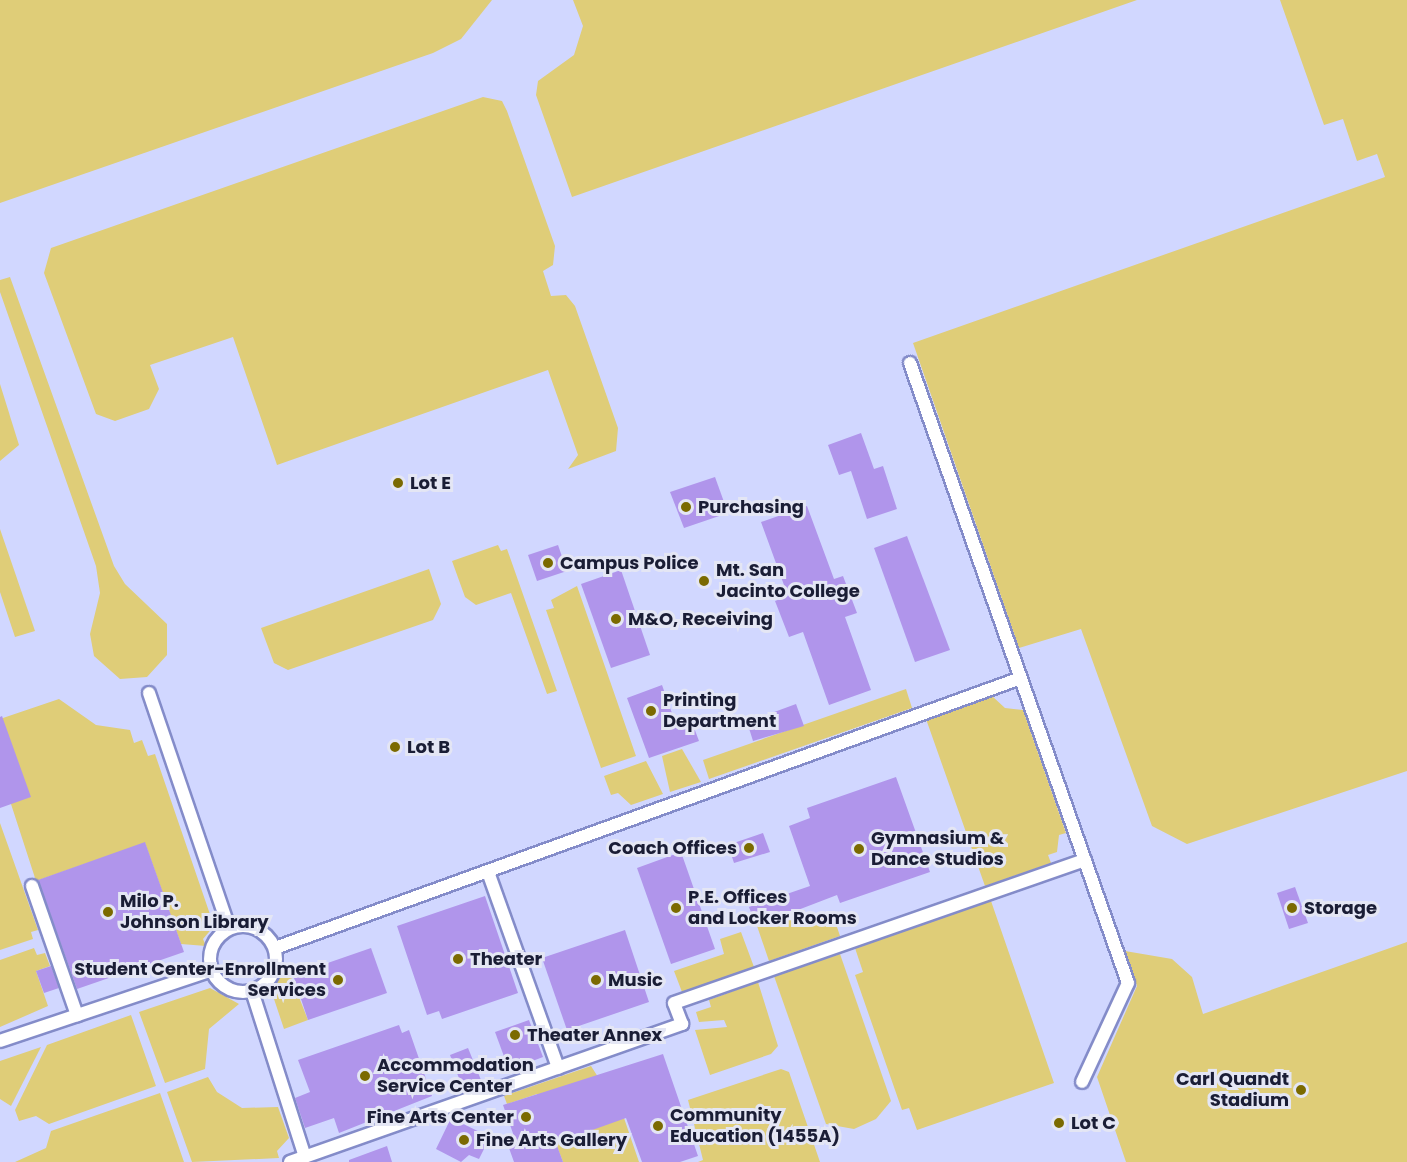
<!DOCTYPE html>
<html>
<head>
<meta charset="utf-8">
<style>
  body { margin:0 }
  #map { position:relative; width:1407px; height:1162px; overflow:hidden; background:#d1d7ff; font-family:Poppins,sans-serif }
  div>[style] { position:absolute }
  .green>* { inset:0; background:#dfcd78 }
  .building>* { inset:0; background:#b095eb }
  .roads { filter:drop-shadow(2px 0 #848cc9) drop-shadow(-2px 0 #848cc9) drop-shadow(0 2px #848cc9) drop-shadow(0 -2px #848cc9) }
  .pedestrian>* { height:12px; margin:-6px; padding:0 6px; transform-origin:6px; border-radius:6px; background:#fff }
  .pedestrian>.ring { margin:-6px; padding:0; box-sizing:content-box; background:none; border:12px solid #fff; border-radius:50% }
  .dots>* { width:16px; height:16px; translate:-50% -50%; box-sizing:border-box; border:3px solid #e4e6f4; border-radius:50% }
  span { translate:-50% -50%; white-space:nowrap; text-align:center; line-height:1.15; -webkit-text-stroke:6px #e4e6f4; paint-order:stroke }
  .poi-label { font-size:18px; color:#1a1d35; font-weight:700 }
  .left { translate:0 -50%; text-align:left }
  .right { translate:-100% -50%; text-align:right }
</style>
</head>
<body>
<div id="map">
  <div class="green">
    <div style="clip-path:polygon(0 0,492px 0,461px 39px,433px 53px,0 203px)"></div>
    <div style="clip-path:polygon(573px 0,1137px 0,572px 197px,536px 95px,538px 81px,574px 55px,583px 26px)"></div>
    <div style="clip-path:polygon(1280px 0,1407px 0,1407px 771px,1187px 844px,1152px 826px,1081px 629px,1019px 648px,913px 343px,1385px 177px,1377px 154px,1357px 161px,1343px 119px,1324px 125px)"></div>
    <div style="clip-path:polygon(483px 97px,502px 101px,507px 111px,555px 246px,553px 265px,543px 271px,551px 296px,566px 295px,575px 306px,618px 428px,616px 451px,568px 469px,578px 455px,548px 370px,277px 465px,233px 337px,150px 365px,159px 389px,149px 409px,115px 421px,96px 414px,44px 273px,51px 248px)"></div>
    <div style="clip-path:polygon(10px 277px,114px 566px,125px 584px,167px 624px,167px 655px,147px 677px,120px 679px,94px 656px,90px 634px,100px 593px,96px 566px,0 292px,0 280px)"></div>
    <div style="clip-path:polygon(0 384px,19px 445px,0 461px)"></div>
    <div style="clip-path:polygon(0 529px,35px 631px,15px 637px,0 592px)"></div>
    <div style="clip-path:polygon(498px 545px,501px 551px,507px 549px,557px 691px,547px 694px,511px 593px,476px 605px,465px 597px,452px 561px)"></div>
    <div style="clip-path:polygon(429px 569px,441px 604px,433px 620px,288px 670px,274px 663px,261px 628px)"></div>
    <div style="clip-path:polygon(577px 586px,636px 756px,601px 768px,546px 610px,554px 608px,551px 600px)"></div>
    <div style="clip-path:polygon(906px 689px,912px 708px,709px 779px,703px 760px)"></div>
    <div style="clip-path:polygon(992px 696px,1005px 708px,1023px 710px,1066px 833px,1059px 835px,1057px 852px,1048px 855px,1051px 863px,985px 886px,926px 719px)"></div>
    <div style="clip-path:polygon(59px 699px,96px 725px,130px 730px,134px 743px,142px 740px,148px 756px,155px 754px,214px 926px,203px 939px,206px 946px,181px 944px,145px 843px,36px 881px,11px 804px,0 719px)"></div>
    <div style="clip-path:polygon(682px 749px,701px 782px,670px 792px,662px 756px)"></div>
    <div style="clip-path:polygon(646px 761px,663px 794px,631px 805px,618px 793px,611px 795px,604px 776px)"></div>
    <div style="clip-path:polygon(0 823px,38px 930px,31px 932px,33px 939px,0 950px)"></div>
    <div style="clip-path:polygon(991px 901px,1054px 1083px,917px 1130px,909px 1108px,902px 1110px,855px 975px,863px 972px,855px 948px)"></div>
    <div style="clip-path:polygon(804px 910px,808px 920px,832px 912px,840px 936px,769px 961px,757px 926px)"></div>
    <div style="clip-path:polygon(741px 932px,754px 967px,682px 992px,674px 971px,724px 954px,720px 939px)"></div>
    <div style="clip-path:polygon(1407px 942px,1407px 1162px,1126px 1162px,1097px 1077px,1137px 986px,1125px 951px,1172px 959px,1192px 977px,1203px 1014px)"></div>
    <div style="clip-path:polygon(34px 948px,37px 955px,45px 953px,50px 966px,36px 971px,48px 1006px,0 1027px,0 960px)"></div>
    <div style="clip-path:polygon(840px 954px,891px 1101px,876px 1119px,854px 1129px,826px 1124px,774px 976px)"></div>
    <div style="clip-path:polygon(286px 964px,308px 1020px,284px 1029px,272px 993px)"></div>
    <div style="clip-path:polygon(758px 982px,778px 1046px,771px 1054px,710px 1075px,695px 1030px,727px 1027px,724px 1020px,699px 1022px,696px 1012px,711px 1007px,709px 1000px)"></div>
    <div style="clip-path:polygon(210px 988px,239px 1004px,209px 1029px,205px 1069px,165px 1083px,139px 1012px)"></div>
    <div style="clip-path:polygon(131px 1015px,156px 1086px,49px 1124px,36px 1116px,19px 1121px,15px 1110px,47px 1045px)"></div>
    <div style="clip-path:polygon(41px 1047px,11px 1106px,0 1099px,0 1061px)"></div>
    <div style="clip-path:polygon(591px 1066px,624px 1118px,639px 1162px,563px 1162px,537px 1094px,507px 1104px,504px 1096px)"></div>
    <div style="clip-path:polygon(781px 1069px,789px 1072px,820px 1162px,698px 1162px,703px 1160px,688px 1100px)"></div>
    <div style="clip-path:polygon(208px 1077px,217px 1092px,242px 1108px,278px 1107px,289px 1138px,277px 1151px,279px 1158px,192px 1162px,167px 1092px)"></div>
    <div style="clip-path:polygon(160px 1093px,184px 1162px,15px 1162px,46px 1148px,51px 1131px)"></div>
  </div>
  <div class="building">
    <div style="clip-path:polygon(861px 433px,874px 469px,883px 466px,897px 509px,867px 519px,851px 471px,839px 475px,828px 445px)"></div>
    <div style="clip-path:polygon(715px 477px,728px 513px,684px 528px,670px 492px)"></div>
    <div style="clip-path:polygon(807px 506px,834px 579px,843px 576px,857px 613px,845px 617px,871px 690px,829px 705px,803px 632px,789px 637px,775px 601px,788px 596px,761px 522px)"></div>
    <div style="clip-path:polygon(907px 536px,950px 650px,915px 662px,874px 548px)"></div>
    <div style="clip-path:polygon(558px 545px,567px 571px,537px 581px,528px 555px)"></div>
    <div style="clip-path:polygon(621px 570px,650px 655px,611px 668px,581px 584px)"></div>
    <div style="clip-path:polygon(662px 685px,678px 730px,693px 725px,699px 741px,649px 758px,627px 698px)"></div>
    <div style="clip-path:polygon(796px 704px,804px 726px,753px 741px,747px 722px)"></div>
    <div style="clip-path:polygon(2px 716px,31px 797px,0 808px,0 717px)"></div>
    <div style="clip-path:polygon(896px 777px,930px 872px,840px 903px,837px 895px,756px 926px,749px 907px,810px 886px,789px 826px,810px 818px,807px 808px)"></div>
    <div style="clip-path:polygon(763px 833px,770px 852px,734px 863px,728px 845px)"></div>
    <div style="clip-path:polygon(145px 842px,184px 952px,77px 989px,38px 880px)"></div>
    <div style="clip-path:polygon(681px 852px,715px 949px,671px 964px,637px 868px)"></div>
    <div style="clip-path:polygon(1295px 887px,1308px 923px,1289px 929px,1277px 893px)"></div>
    <div style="clip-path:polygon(485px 896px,518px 993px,442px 1019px,439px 1011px,427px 1015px,397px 926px)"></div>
    <div style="clip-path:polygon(625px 930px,649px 1002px,567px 1030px,542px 958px)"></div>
    <div style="clip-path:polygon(371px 948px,387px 993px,308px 1020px,293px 975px)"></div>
    <div style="clip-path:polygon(51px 966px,59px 988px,44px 993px,36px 971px)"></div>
    <div style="clip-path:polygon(529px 1020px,543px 1057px,509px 1070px,495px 1032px)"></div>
    <div style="clip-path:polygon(399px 1025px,402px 1033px,409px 1030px,432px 1096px,339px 1133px,334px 1118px,305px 1128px,295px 1098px,310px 1092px,298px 1060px)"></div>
    <div style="clip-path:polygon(468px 1048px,481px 1080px,462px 1086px,450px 1055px)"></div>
    <div style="clip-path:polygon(663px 1054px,698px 1156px,680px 1162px,642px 1162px,626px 1118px,556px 1143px,563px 1162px,514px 1162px,505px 1137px,516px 1142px,503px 1105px)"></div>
    <div style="clip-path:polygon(451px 1118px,490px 1137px,479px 1159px,469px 1155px,461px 1162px,436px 1149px)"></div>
    <div style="clip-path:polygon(387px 1146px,392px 1162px,349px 1162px,349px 1160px)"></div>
  </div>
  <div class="roads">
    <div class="pedestrian">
      <div style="left:910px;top:363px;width:657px;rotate:70.63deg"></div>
      <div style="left:1128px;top:983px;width:109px;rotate:114.9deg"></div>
      <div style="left:149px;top:693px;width:248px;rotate:71.2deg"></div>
      <div style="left:488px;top:872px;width:208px;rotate:70.3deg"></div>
      <div style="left:32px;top:886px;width:137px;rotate:70.8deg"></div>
      <div class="ring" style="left:210px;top:926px;width:54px;height:54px"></div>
      <div style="left:275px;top:948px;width:793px;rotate:-19.9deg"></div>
      <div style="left:252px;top:991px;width:174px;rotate:72.3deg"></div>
      <div style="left:0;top:1041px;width:224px;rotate:-18.5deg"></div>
      <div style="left:290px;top:1162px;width:416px;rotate:-19.4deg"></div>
      <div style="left:682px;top:1024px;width:22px;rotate:-111deg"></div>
      <div style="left:674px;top:1003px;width:435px;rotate:-19.2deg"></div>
    </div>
  </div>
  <div class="dots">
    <div style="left:398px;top:483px;background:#7b6a00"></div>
    <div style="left:686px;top:507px;background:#7b6a00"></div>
    <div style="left:548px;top:563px;background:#7b6a00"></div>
    <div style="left:704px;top:581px;background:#7b6a00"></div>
    <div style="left:616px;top:619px;background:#7b6a00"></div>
    <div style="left:651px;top:711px;background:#7b6a00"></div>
    <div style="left:395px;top:747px;background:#7b6a00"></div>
    <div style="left:749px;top:848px;background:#7b6a00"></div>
    <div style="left:859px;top:849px;background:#7b6a00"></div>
    <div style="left:676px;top:908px;background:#7b6a00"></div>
    <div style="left:1292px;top:908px;background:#7b6a00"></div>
    <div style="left:108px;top:912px;background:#7b6a00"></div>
    <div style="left:458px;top:959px;background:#7b6a00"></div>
    <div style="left:338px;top:980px;background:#7b6a00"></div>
    <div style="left:596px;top:980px;background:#7b6a00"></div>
    <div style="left:515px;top:1035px;background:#7b6a00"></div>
    <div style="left:365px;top:1076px;background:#7b6a00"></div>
    <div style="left:1301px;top:1090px;background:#7b6a00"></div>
    <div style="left:526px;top:1117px;background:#7b6a00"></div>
    <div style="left:1059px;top:1123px;background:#7b6a00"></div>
    <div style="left:658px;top:1126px;background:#7b6a00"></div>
    <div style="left:464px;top:1140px;background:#7b6a00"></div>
  </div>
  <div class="poi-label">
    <span class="left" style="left:410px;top:483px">Lot E</span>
    <span class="left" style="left:698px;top:507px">Purchasing</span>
    <span class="left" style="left:560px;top:563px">Campus Police</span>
    <span class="left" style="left:716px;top:581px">Mt. San<br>Jacinto College</span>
    <span class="left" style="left:628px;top:619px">M&amp;O, Receiving</span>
    <span class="left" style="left:663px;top:711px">Printing<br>Department</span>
    <span class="left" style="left:407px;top:747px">Lot B</span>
    <span class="left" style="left:871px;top:849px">Gymnasium &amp;<br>Dance Studios</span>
    <span class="right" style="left:737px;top:848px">Coach Offices</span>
    <span class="left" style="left:688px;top:908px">P.E. Offices<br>and Locker Rooms</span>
    <span class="left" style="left:120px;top:912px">Milo P.<br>Johnson Library</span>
    <span class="left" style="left:1304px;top:908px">Storage</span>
    <span class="left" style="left:470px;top:959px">Theater</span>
    <span class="right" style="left:326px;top:980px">Student Center-Enrollment<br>Services</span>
    <span class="left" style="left:608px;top:980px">Music</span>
    <span class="left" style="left:527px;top:1035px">Theater Annex</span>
    <span class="left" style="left:377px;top:1076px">Accommodation<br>Service Center</span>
    <span class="right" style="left:1289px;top:1090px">Carl Quandt<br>Stadium</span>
    <span class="left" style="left:670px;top:1126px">Community<br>Education (1455A)</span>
    <span class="right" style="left:514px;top:1117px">Fine Arts Center</span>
    <span class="left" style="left:1071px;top:1123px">Lot C</span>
    <span class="left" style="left:476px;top:1140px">Fine Arts Gallery</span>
  </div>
</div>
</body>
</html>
